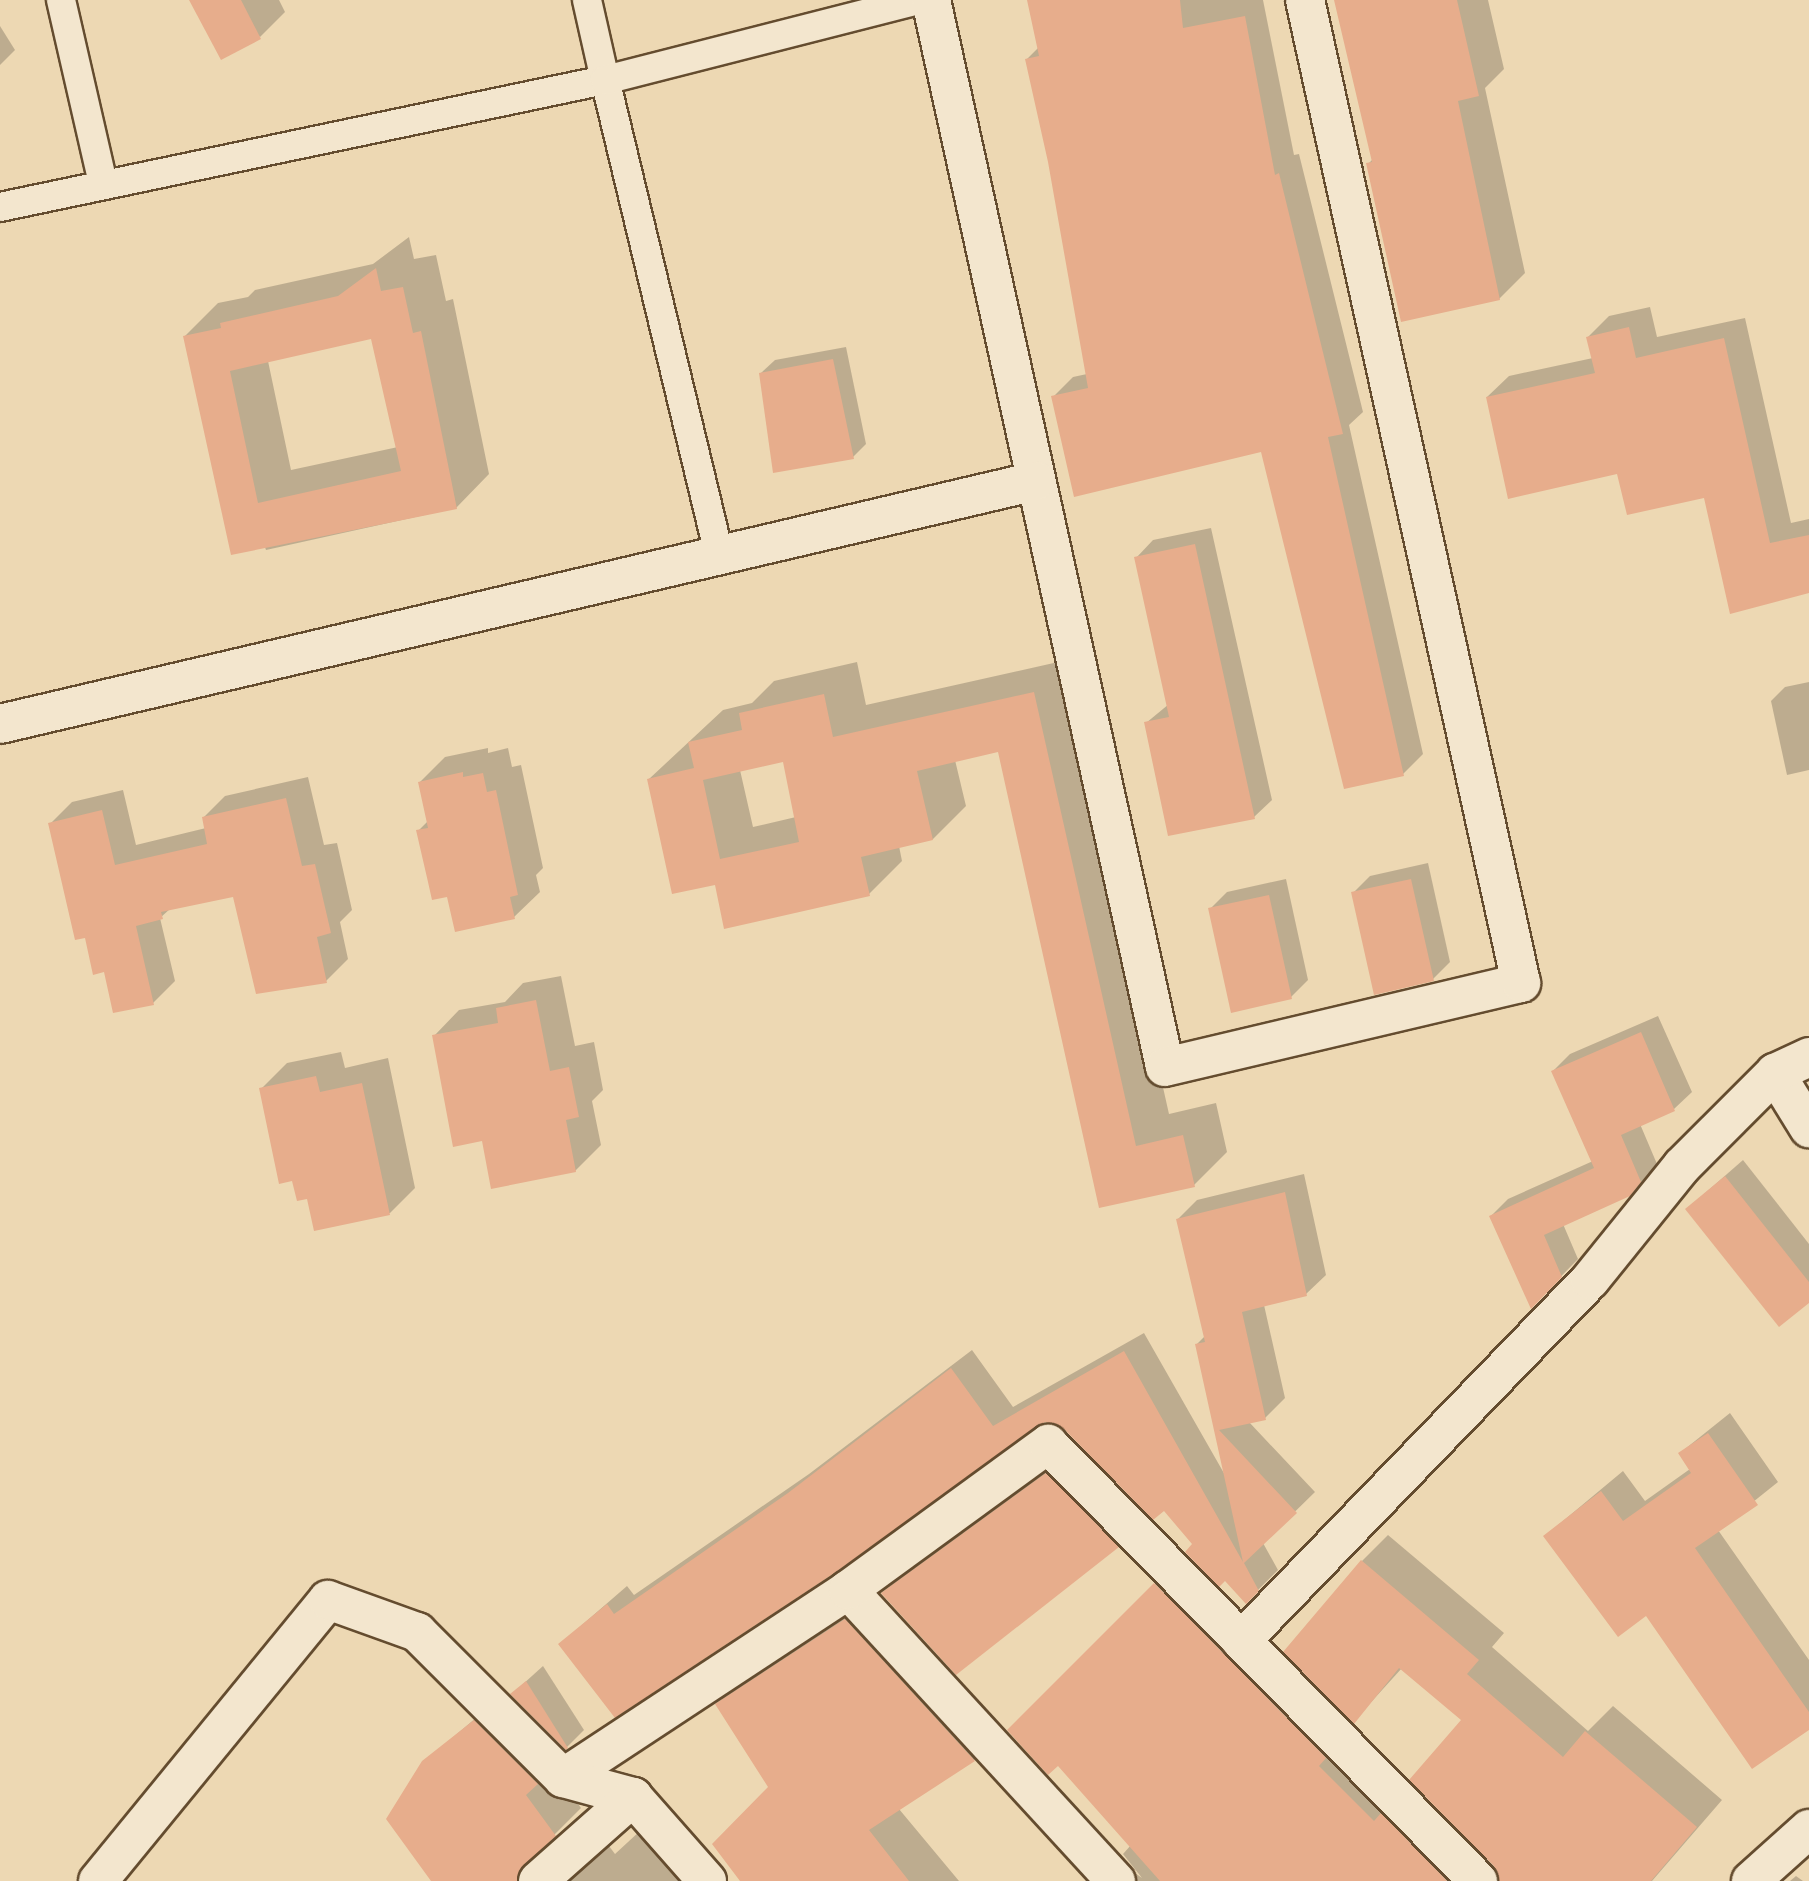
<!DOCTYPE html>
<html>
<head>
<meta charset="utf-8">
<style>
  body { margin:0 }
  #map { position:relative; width:1809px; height:1881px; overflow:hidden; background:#edd8b3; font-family:"IM FELL Great Primer",serif }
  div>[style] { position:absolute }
  .shadow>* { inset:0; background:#0003 }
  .building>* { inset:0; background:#e7ad8c }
  .roads { filter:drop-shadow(2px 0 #644c2f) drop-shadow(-2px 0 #644c2f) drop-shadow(0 2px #644c2f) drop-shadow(0 -2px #644c2f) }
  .service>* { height:28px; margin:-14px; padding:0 14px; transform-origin:14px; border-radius:14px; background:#f3e6ce }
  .minor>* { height:38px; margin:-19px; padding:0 19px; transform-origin:19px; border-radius:19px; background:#f3e6ce }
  span { translate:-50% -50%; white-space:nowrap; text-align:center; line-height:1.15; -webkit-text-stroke:7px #f3e6ce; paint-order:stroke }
</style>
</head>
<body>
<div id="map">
  <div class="shadow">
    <div style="clip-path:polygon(191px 0,279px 0,285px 12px,260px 37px)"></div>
    <div style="clip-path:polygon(1028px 0,1263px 0,1294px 155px,1299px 154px,1363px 412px,1349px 425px,1423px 754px,1403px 774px,1262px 450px,1053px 397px,1073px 377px,1087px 374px,1050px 161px,1027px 59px,1039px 47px)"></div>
    <div style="clip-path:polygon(1336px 0,1488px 0,1504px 69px,1485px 88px,1525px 273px,1499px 299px,1368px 164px,1373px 159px)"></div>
    <div style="clip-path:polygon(0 26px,15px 50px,0 65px)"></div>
    <div style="clip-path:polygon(evenodd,409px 237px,414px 259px,436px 255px,446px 301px,453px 299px,489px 474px,456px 508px,266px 550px,185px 336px,218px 303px,248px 297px,255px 290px,373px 264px,409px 237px,372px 337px,398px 447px,291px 470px,268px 361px,372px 337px)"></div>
    <div style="clip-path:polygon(1650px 307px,1657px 337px,1745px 318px,1791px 523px,1809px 519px,1809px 592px,1731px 612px,1705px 496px,1619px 472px,1487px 397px,1509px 376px,1593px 358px,1588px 337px,1609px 316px)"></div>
    <div style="clip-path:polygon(846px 347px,866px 444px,853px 457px,761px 373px,775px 360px)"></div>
    <div style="clip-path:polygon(1211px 528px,1272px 800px,1254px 817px,1146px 723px,1169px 704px,1136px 558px,1153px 540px)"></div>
    <div style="clip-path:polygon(evenodd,1067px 660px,1169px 1114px,1216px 1103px,1227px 1152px,1194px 1185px,1101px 1206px,999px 750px,955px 760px,966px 806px,933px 839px,899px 846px,902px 861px,869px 894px,716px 883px,649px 779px,723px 710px,752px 703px,774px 681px,857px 662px,866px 705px,1067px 660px,784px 760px,796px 817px,753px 827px,740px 770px,784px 760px)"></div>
    <div style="clip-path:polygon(1809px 682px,1809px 770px,1787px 775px,1771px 701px,1785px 687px)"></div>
    <div style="clip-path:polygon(488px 748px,488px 753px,508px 748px,512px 767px,521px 765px,543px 868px,536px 875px,540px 892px,514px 917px,449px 895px,418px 831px,428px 821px,420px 782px,445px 757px)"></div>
    <div style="clip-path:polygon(308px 777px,324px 845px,337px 843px,352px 910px,340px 922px,348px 959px,326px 981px,235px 895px,171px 908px,160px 918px,175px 981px,153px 1003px,106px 970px,86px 936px,50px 824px,72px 802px,123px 790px,136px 845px,206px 828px,203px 818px,225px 796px)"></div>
    <div style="clip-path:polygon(1428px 863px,1450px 962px,1433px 979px,1353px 893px,1370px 876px)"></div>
    <div style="clip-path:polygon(1286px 879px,1308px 980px,1291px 997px,1210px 909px,1227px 892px)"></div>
    <div style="clip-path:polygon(561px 976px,575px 1046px,594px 1042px,603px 1090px,592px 1101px,601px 1145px,575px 1171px,483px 1139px,434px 1036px,459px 1010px,505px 1002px,523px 983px)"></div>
    <div style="clip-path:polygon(1658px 1016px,1692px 1092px,1674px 1109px,1640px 1124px,1657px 1164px,1647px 1176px,1629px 1194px,1563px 1224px,1578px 1259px,1532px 1306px,1491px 1216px,1508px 1199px,1593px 1161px,1553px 1071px,1570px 1054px)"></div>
    <div style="clip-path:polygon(341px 1052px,345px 1068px,388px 1058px,415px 1188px,390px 1213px,315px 1229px,308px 1197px,294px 1179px,261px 1089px,287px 1063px)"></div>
    <div style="clip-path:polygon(1743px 1160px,1809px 1244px,1809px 1300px,1687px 1209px)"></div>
    <div style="clip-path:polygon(1304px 1174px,1326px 1275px,1306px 1294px,1264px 1305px,1285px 1398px,1265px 1418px,1249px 1422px,1315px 1492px,1263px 1543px,1278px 1570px,1246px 1602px,1164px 1509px,1065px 1427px,1045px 1420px,560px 1644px,627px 1586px,634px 1595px,809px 1474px,972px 1350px,1013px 1407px,1144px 1333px,1225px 1475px,1197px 1344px,1205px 1336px,1177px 1220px,1197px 1200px)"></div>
    <div style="clip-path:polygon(1730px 1413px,1778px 1482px,1718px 1530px,1809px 1660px,1809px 1727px,1545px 1536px,1623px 1471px,1645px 1501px,1690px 1469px,1680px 1453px)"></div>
    <div style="clip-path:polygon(1067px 1453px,1138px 1525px,1118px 1546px,883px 1593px,904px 1573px)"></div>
    <div style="clip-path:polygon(1388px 1535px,1504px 1633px,1492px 1647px,1588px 1731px,1613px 1706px,1722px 1800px,1652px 1881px,1096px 1881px,1117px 1860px,1142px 1878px,1123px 1854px,1131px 1845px,1058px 1764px,1009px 1730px,1181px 1558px,1408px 1788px,1504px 1877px,1412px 1780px,1463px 1720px,1402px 1668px,1354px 1721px,1362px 1561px)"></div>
    <div style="clip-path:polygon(871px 1594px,1000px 1734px,974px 1760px,899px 1809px,959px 1881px,742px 1881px,770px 1788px,717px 1704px,743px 1678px)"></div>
    <div style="clip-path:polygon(543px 1666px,584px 1730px,566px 1748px,512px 1694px)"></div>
    <div style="clip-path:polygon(502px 1696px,581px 1808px,543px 1846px,542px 1859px,557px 1876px,580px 1872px,609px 1846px,615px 1854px,654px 1818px,694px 1881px,434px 1881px,426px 1760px)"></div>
    <div style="clip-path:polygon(1796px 1876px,1803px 1881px,1790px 1881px)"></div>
  </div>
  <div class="building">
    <div style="clip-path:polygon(189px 0,241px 0,261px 39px,221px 60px)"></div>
    <div style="clip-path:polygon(1027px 0,1180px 0,1183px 28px,1245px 16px,1275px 175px,1279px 173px,1343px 434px,1328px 437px,1404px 776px,1344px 789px,1261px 452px,1074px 497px,1051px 396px,1088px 388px,1048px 162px,1025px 59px,1039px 56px)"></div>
    <div style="clip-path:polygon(1334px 0,1457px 0,1479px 96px,1458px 101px,1500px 300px,1401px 322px,1366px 163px,1372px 162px)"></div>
    <div style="clip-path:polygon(evenodd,376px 268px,381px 291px,403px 287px,413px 333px,421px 331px,457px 509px,231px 555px,183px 336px,221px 328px,220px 323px,338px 296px,376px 268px,371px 339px,401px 471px,258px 503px,230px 371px,371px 339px)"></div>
    <div style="clip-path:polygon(1629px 327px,1636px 358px,1724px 338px,1770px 543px,1809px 535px,1809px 593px,1730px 614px,1704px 498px,1627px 515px,1617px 474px,1508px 499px,1486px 397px,1595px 373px,1586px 337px)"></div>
    <div style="clip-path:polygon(833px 359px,854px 459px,773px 473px,759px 373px)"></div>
    <div style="clip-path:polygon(1195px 544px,1255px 819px,1168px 836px,1144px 722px,1169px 717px,1134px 557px)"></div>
    <div style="clip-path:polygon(evenodd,1034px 692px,1136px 1146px,1183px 1135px,1195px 1187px,1099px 1208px,998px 752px,917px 771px,933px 840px,861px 857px,870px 896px,724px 929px,715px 885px,672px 894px,647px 779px,694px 768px,688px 742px,742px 730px,739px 713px,824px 694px,833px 737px,1034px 692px,783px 762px,799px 842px,720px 859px,703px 780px,783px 762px)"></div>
    <div style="clip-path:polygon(463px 772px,463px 777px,483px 773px,487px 792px,496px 790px,518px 895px,510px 897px,515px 919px,455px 932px,447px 897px,432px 900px,428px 882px,416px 830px,428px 828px,418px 782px)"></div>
    <div style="clip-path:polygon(286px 798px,302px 866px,315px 864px,331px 933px,317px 937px,327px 983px,256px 994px,233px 897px,161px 912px,163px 919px,136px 926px,154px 1005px,113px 1013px,104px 972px,93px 975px,85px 938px,75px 940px,48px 823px,102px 810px,115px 865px,207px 844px,202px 817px)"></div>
    <div style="clip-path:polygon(1411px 879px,1434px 981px,1374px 995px,1351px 892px)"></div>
    <div style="clip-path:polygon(1269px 895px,1292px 999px,1231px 1013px,1208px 908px)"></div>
    <div style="clip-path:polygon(536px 1000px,550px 1071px,569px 1067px,579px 1117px,566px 1120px,576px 1172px,491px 1189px,482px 1141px,453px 1147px,432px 1035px,498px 1023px,496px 1008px)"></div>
    <div style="clip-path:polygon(1641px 1032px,1675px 1111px,1621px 1135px,1641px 1182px,1630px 1196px,1544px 1235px,1562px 1277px,1531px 1309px,1489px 1216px,1594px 1168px,1551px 1071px)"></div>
    <div style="clip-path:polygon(316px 1076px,320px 1092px,362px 1083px,390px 1215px,314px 1231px,307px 1199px,297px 1201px,292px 1181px,279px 1184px,259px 1088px)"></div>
    <div style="clip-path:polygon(1725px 1176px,1809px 1282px,1809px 1303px,1779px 1327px,1685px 1209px)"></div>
    <div style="clip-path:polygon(1285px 1192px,1307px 1296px,1242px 1312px,1266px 1420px,1219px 1430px,1297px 1513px,1244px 1563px,1259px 1591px,1246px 1604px,1225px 1581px,1219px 1587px,1185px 1552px,1192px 1544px,1164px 1511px,1153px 1520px,1064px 1429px,1045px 1422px,836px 1572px,615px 1718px,558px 1644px,607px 1604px,614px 1614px,788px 1493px,951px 1368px,993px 1426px,1124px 1351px,1243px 1562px,1195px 1344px,1205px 1342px,1176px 1219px)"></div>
    <div style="clip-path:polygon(1708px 1433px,1758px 1505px,1695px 1548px,1809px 1712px,1809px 1730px,1752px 1769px,1646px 1616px,1618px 1637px,1543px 1536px,1601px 1491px,1623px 1521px,1691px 1473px,1678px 1453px)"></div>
    <div style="clip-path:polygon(1046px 1473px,1119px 1547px,956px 1675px,881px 1593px)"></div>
    <div style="clip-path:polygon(1361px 1560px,1479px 1660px,1467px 1674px,1563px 1757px,1585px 1731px,1697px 1827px,1651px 1881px,1499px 1881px,1494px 1866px,1409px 1780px,1461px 1720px,1399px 1668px,1354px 1724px,1283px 1652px)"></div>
    <div style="clip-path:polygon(1154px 1583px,1326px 1758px,1319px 1766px,1374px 1821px,1381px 1813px,1447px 1881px,1160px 1881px,1058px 1766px,1048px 1775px,1007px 1730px)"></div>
    <div style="clip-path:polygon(845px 1619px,975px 1761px,869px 1830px,909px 1881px,740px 1881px,712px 1844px,768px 1787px,715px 1704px)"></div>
    <div style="clip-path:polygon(526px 1681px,568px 1748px,566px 1750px,510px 1694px)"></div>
    <div style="clip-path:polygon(474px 1720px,538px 1784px,526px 1795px,556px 1836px,524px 1865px,517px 1881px,431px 1881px,386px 1819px,422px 1761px)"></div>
  </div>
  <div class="roads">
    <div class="service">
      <div style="left:61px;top:0;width:188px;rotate:77.1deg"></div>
      <div style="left:0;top:207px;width:618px;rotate:-11.86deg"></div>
      <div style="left:605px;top:80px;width:82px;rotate:-102.7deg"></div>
      <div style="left:719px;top:554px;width:488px;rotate:-103.5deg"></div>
      <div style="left:605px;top:80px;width:324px;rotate:-14.3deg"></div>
    </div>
    <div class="minor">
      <div style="left:931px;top:0;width:1092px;rotate:77.63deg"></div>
      <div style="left:1165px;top:1067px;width:366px;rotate:-13.3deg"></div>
      <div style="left:1521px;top:983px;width:1006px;rotate:-102.39deg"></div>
      <div style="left:0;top:724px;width:1064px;rotate:-13.2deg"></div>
      <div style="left:1775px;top:1073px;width:65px;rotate:58.3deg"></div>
      <div style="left:848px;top:1590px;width:396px;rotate:47.4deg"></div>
      <div style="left:1241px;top:1641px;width:502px;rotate:-45.97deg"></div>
      <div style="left:1590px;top:1280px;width:146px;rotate:-51.1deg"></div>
      <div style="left:1682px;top:1166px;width:132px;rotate:-45deg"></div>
      <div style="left:1775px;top:1073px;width:38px;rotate:-25deg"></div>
      <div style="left:563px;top:1778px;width:341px;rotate:-33.4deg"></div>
      <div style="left:848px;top:1590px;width:248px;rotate:-36.1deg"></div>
      <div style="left:1048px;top:1444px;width:613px;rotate:45.46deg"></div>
      <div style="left:98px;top:1881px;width:363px;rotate:-50.7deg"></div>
      <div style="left:328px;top:1600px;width:95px;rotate:19.8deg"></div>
      <div style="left:417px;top:1632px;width:206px;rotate:45deg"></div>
      <div style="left:563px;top:1778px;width:73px;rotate:15.2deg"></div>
      <div style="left:633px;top:1797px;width:112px;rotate:48.6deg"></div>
      <div style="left:538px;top:1881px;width:127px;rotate:-41.5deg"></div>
      <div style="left:1751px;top:1881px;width:78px;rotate:-41.9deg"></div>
    </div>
  </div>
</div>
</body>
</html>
